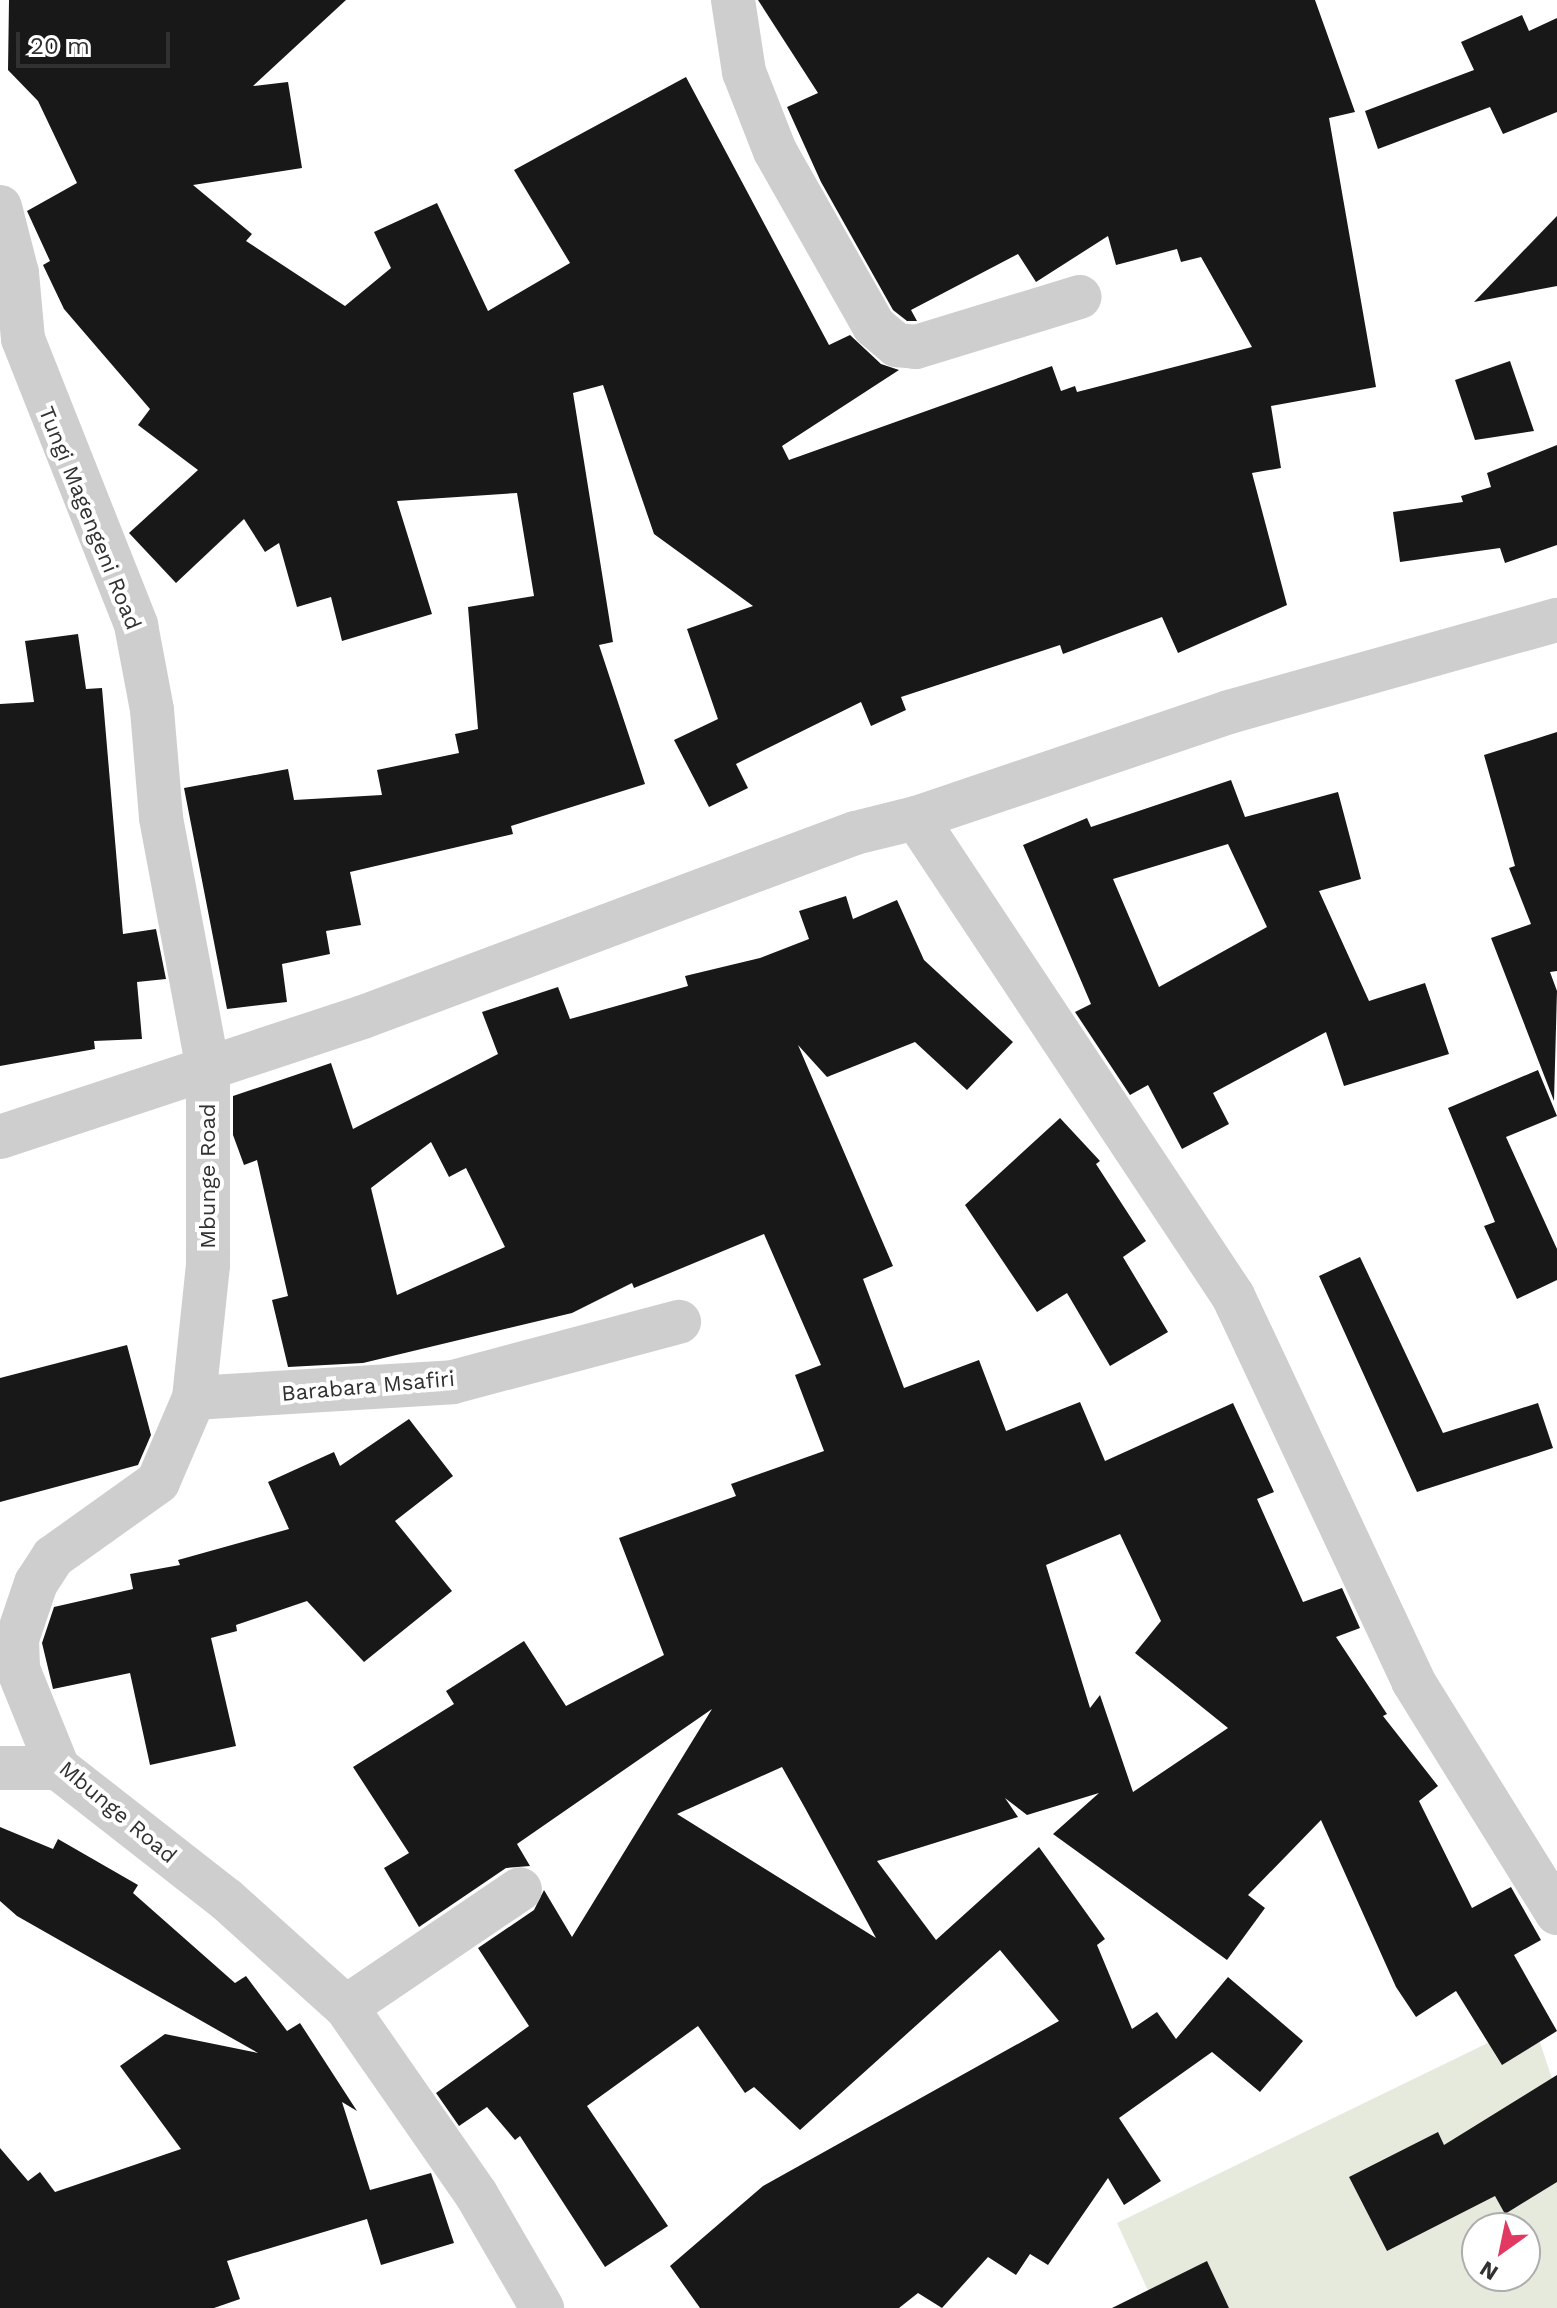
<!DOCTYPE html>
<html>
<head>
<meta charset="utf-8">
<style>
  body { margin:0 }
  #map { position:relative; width:1557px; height:2308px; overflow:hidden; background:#fff; font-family:"Work Sans",sans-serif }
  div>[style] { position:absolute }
  .green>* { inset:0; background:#e6eadd }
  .building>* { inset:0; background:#181818 }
  .minor>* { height:44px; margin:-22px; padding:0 22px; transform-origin:22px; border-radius:22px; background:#cecece }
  span { translate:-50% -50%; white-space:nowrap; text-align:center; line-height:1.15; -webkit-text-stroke:8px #fff; paint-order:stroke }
  .street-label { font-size:22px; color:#313131 }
  .north { position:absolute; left:1461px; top:2212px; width:80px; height:80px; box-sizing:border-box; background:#fff; border:2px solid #adadad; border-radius:50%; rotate:213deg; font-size:22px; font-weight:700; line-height:32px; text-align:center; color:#313131 }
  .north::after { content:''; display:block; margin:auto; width:28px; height:36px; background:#e23963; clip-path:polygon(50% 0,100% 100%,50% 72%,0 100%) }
  .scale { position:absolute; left:16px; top:32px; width:154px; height:36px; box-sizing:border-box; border:4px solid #313131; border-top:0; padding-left:10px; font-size:24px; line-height:28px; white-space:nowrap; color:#313131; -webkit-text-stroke:6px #fff; paint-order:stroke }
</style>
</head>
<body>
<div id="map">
  <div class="green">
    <div style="clip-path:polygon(evenodd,1533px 2021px,1557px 2094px,1557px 2308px,1156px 2308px,1117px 2223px,1533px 2021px,1477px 2228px,1525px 2228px,1525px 2276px,1477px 2276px,1477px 2228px)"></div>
  </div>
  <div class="building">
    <div style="clip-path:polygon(9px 0,346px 0,253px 86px,288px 82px,302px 168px,193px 185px,252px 234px,246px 241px,345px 306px,391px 268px,374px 232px,437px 203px,488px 311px,570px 263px,514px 170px,686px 77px,829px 345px,850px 335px,881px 364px,899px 370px,782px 446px,789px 460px,1052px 366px,1061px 391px,1075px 386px,1077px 392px,1252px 347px,1201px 257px,1181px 262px,1177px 249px,1116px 265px,1108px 236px,1036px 282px,1018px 254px,911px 310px,917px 321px,907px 321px,893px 310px,821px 182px,787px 107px,818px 93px,758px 0,1315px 0,1355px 112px,1329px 118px,1376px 387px,1271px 406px,1281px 468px,1252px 473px,1287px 605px,1178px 653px,1162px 617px,1063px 654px,1060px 645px,901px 697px,906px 710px,871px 726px,861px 702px,736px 764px,748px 788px,709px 807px,674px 740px,718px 719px,687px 629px,753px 606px,654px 534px,603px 385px,573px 393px,613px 642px,599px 645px,645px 784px,511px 826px,513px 834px,350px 872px,361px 925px,326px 931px,330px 954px,282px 964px,287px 1002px,227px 1009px,184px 788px,288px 769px,294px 800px,382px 795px,377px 770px,459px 753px,455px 734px,478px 729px,468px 607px,534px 596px,517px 493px,397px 501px,432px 614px,342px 641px,331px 597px,297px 607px,279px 543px,265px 552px,244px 519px,176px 583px,129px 533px,198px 470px,138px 425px,150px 409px,64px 309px,43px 265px,50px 261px,27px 211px,77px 183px,38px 101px,8px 70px)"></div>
    <div style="clip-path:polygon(1522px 15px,1529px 31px,1557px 18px,1557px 112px,1503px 134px,1490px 107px,1378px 149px,1365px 111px,1474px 70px,1461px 42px)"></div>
    <div style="clip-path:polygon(1557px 216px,1557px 286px,1474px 302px)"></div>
    <div style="clip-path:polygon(1510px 361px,1534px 431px,1475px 440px,1455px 380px)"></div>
    <div style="clip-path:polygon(1557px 445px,1557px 545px,1505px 563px,1500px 548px,1400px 562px,1393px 512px,1463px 502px,1461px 496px,1491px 487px,1487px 473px)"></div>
    <div style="clip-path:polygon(78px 634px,86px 689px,102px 688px,123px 934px,156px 929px,166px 979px,137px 982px,142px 1039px,94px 1041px,95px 1049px,0 1066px,0 704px,34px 702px,25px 641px)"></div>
    <div style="clip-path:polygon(1557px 732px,1557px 971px,1550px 972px,1557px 991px,1554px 1101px,1491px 938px,1531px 924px,1509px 868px,1515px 866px,1484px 755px)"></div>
    <div style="clip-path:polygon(evenodd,1231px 780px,1245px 817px,1338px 792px,1361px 879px,1319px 891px,1369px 1001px,1425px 983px,1449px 1054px,1344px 1086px,1326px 1032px,1213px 1093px,1229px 1124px,1182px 1149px,1148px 1085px,1130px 1095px,1075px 1012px,1091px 1004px,1023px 845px,1087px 818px,1091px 827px,1231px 780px,1228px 844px,1267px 927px,1159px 987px,1113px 879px,1228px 844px)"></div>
    <div style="clip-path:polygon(evenodd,846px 896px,853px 919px,897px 900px,924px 960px,1013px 1042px,967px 1090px,915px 1042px,827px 1077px,798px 1045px,893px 1266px,863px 1279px,904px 1388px,979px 1360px,1006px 1431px,1080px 1402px,1105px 1461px,1233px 1403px,1274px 1492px,1257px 1499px,1303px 1602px,1342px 1588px,1360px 1628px,1336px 1637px,1387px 1714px,1383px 1716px,1438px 1786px,1419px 1801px,1472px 1908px,1511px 1887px,1541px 1940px,1514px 1955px,1557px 2031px,1502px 2065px,1456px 1991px,1416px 2017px,1396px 1987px,1321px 1820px,1248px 1895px,1265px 1908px,1227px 1960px,1053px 1834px,1099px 1793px,1027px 1815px,1005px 1798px,1018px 1817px,877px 1861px,936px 1940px,1039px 1847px,1105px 1939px,1097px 1945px,1132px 2029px,1157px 2012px,1176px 2039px,1228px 1977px,1303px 2041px,1260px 2092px,1212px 2052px,1119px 2118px,1161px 2181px,1124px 2205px,1108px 2178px,1048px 2265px,1030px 2254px,1016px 2275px,988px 2257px,942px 2308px,918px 2293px,899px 2308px,700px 2308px,670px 2266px,763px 2186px,1059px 2021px,1000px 1950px,800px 2130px,754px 2087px,745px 2093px,698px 2026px,587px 2106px,668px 2226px,605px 2267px,520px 2136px,515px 2140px,487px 2107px,459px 2126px,436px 2093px,529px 2026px,478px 1948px,534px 1910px,544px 1890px,572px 1937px,712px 1709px,517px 1844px,530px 1866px,506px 1868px,419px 1927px,384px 1868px,409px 1853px,353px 1767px,454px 1704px,446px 1691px,524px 1641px,566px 1706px,664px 1655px,619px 1538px,736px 1496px,731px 1484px,824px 1451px,795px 1375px,821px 1365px,764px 1234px,634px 1288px,632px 1283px,572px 1313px,363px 1363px,288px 1367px,272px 1300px,288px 1296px,257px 1160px,244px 1165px,233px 1135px,233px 1096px,331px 1063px,353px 1129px,498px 1054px,482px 1012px,558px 987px,570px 1019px,688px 986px,685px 976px,760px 958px,809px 939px,799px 911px,846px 896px,431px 1142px,449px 1177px,466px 1168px,505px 1247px,397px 1295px,371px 1188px,431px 1142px,846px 896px,1120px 1534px,1161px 1621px,1135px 1653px,1228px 1728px,1133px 1792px,1100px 1695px,1090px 1708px,1046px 1565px,1120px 1534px,846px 896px,782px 1767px,805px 1808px,876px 1938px,677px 1814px,782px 1767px)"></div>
    <div style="clip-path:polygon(1538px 1070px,1557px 1116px,1506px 1137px,1557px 1249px,1557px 1280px,1517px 1299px,1484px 1226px,1495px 1222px,1448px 1108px)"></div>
    <div style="clip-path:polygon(1060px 1118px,1100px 1161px,1096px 1164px,1146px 1241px,1123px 1257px,1168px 1332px,1110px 1366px,1067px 1293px,1037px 1312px,965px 1205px)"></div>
    <div style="clip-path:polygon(1360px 1257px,1443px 1433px,1538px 1403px,1553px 1448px,1417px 1492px,1319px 1276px)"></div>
    <div style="clip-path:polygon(127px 1345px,151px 1435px,138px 1465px,0 1502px,0 1378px)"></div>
    <div style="clip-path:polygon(409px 1419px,453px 1476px,395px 1521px,452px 1591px,364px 1662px,307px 1601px,236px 1625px,237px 1631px,211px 1638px,236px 1746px,150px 1765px,130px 1673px,53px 1689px,42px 1643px,54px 1607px,133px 1589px,130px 1574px,180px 1565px,178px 1560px,289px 1529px,268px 1482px,334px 1452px,340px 1466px)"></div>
    <div style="clip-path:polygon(0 1827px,53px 1849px,58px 1839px,138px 1885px,133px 1893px,235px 1983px,246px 1976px,287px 2031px,300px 2023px,357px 2111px,342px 2102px,370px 2190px,431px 2173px,454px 2243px,381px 2265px,367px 2219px,227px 2261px,240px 2299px,214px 2308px,0 2308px,0 2148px,28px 2181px,40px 2172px,55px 2192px,181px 2149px,120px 2066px,165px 2034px,258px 2053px,17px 1916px,0 1901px)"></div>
    <div style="clip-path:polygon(1557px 2075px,1557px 2182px,1505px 2214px,1495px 2196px,1387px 2251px,1349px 2177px,1438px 2132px,1444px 2145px)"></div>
    <div style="clip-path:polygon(1207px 2261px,1229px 2308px,1112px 2308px)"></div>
  </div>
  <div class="minor">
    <div style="left:733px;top:0;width:73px;rotate:81.3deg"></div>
    <div style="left:744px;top:72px;width:85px;rotate:68.6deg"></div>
    <div style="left:775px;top:151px;width:201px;rotate:60.5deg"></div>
    <div style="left:874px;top:326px;width:30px;rotate:40deg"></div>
    <div style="left:897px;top:345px;width:19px;rotate:6deg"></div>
    <div style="left:916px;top:347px;width:171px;rotate:-17deg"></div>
    <div style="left:0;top:207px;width:68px;rotate:75.6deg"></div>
    <div style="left:17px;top:273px;width:66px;rotate:84.8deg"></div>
    <div style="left:23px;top:339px;width:308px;rotate:68.4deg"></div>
    <div style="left:136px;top:625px;width:86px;rotate:79.3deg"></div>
    <div style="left:152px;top:710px;width:108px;rotate:85.2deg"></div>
    <div style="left:161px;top:818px;width:255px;rotate:79.4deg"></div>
    <div style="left:208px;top:1069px;width:196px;rotate:90deg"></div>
    <div style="left:208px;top:1265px;width:134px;rotate:96deg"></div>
    <div style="left:194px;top:1398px;width:91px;rotate:113.2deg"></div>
    <div style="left:158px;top:1482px;width:129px;rotate:144.5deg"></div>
    <div style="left:53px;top:1557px;width:31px;rotate:123deg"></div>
    <div style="left:36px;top:1583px;width:59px;rotate:108.7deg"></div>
    <div style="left:17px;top:1639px;width:30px;rotate:88deg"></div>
    <div style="left:18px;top:1669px;width:107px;rotate:68deg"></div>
    <div style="left:58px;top:1768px;width:214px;rotate:38deg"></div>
    <div style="left:227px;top:1900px;width:160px;rotate:42deg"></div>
    <div style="left:346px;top:2007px;width:228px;rotate:55.2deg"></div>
    <div style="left:476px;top:2194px;width:132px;rotate:59.9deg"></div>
    <div style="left:916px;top:818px;width:574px;rotate:56.45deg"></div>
    <div style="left:1233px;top:1296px;width:425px;rotate:64.9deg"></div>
    <div style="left:1413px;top:1681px;width:273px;rotate:58.2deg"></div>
    <div style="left:0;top:1137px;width:382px;rotate:-18.3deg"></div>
    <div style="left:363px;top:1017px;width:525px;rotate:-20.5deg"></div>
    <div style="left:855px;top:833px;width:63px;rotate:-13.8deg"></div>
    <div style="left:916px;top:818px;width:330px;rotate:-18.7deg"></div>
    <div style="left:1229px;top:712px;width:341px;rotate:-15.7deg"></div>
    <div style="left:194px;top:1398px;width:259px;rotate:-3.5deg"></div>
    <div style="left:453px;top:1382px;width:234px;rotate:-14.9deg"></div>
    <div style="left:0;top:1768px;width:58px"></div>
    <div style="left:346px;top:2007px;width:210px;rotate:-34.1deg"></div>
  </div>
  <div class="street-label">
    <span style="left:90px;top:518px;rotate:68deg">Tungi Magengeni Road</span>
    <span style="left:208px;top:1176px;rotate:-90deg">Mbunge Road</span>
    <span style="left:368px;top:1386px;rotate:-5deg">Barabara Msafiri</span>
    <span style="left:118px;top:1812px;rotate:40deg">Mbunge Road</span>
  </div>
  <div class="north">N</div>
  <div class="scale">20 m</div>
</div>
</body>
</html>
